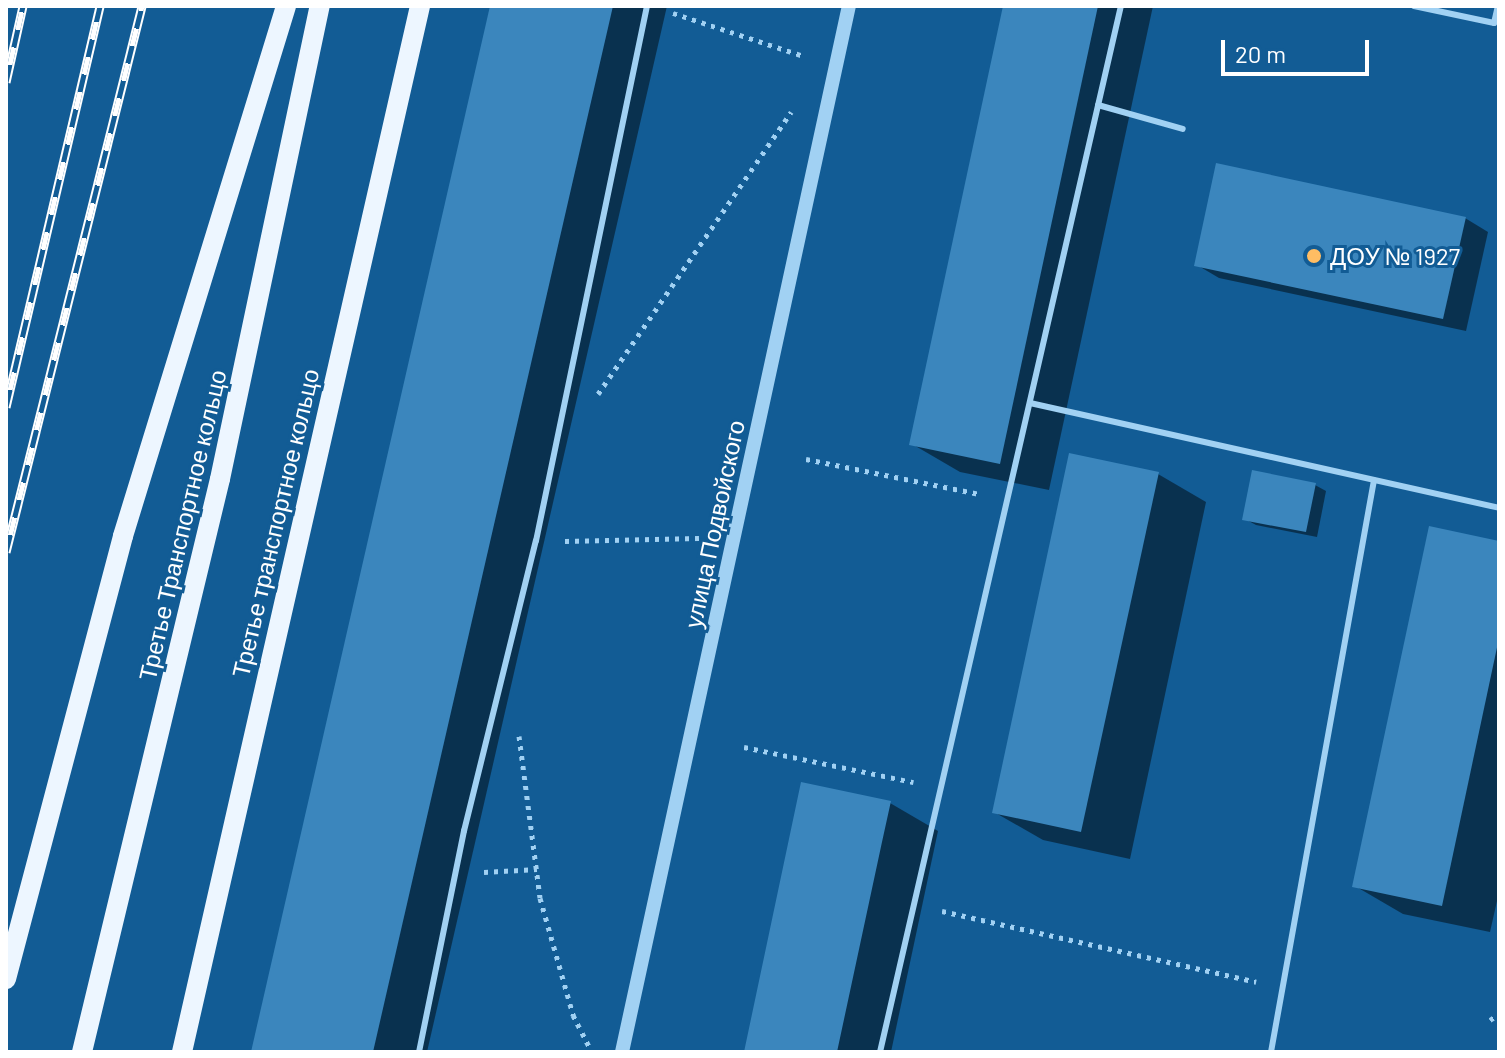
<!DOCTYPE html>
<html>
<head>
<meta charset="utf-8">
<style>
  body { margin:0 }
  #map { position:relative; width:1505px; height:1058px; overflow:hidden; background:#125c95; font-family:Barlow,sans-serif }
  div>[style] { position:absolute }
  .shadow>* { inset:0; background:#0007 }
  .building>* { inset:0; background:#3b86bd }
  .path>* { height:5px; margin-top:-2.5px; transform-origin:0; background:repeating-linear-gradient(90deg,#a1d1f3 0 4px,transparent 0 10px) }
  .service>* { height:6px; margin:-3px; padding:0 3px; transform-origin:3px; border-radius:3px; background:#a1d1f3 }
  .tertiary>* { height:14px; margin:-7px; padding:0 7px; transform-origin:7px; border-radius:7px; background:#a1d1f3 }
  .primary>* { height:20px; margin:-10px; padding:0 10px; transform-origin:10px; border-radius:10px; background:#edf6ff }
  .rail>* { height:9px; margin-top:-4.5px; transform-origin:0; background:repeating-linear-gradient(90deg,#125c95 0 18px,#fff 0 36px); box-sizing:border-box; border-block:2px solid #fff }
  .dots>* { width:22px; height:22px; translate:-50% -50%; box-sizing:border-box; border:4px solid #125c95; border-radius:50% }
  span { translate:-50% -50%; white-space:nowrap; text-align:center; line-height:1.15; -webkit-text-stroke:6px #125c95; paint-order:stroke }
  .poi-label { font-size:24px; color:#fff }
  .left { translate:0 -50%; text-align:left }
  .street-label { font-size:24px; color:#fff }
  .frame { position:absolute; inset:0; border:8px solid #fff; pointer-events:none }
  .scale { position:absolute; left:1221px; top:40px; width:148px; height:36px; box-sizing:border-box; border:4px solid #fff; border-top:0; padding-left:10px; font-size:24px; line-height:28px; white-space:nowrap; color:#fff; -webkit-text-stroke:6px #125c95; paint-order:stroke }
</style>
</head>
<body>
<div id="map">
  <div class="shadow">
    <div style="clip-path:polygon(492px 6px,667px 6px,427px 1052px,253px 1052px)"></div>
    <div style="clip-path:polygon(1005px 6px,1153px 6px,1049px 490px,960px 472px,912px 444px)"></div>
    <div style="clip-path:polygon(1465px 218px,1488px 232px,1466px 331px,1219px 278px,1197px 265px)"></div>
    <div style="clip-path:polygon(1158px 474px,1206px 502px,1130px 859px,1043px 840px,994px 812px)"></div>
    <div style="clip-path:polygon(1315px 485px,1326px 491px,1317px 537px,1256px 525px,1245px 519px)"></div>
    <div style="clip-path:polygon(1499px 543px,1499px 892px,1490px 932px,1403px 914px,1355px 886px)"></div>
    <div style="clip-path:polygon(890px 803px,938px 831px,891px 1052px,746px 1052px)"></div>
  </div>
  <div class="building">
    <div style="clip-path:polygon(490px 6px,613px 6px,373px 1052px,251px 1052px)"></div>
    <div style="clip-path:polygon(1003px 6px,1098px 6px,1000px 464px,909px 445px)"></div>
    <div style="clip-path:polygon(1216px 163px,1466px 217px,1443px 319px,1194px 266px)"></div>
    <div style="clip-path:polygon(1069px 453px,1159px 472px,1081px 832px,992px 813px)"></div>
    <div style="clip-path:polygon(1252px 470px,1316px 483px,1306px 532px,1242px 520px)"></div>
    <div style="clip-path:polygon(1429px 526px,1499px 541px,1499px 638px,1442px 906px,1352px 887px)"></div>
    <div style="clip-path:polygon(801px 782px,891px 801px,882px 842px,837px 1052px,744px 1052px)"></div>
  </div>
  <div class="path">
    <div style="left:673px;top:13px;width:138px;rotate:18.2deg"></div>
    <div style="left:598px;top:394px;width:342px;rotate:-55.6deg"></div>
    <div style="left:806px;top:459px;width:177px;rotate:11.4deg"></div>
    <div style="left:565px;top:541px;width:134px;rotate:-1.3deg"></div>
    <div style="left:519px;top:736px;width:163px;rotate:82.6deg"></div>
    <div style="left:540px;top:898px;width:122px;rotate:74.2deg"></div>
    <div style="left:573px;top:1015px;width:38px;rotate:63deg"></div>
    <div style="left:744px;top:747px;width:173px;rotate:11.7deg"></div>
    <div style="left:484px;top:872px;width:53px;rotate:-3.2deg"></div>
    <div style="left:942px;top:911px;width:322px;rotate:12.7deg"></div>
    <div style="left:1490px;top:1020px;width:11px;rotate:-34deg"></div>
  </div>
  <div class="service">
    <div style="left:1414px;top:6px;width:82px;rotate:12deg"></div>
    <div style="left:1494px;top:23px;width:17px;rotate:-77deg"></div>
    <div style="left:1098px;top:105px;width:88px;rotate:15.8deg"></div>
    <div style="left:1030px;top:403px;width:481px;rotate:12.6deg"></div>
    <div style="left:419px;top:1052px;width:226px;rotate:-78.5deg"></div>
    <div style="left:464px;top:831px;width:299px;rotate:-76.1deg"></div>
    <div style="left:536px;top:541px;width:546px;rotate:-78.28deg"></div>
    <div style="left:880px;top:1052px;width:1073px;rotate:-77.03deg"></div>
    <div style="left:1271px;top:1052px;width:581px;rotate:-79.79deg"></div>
  </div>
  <div class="tertiary">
    <div style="left:622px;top:1052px;width:1070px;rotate:-77.76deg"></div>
  </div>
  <div class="primary">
    <div style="left:6px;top:979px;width:458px;rotate:-75.2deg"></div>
    <div style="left:123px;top:536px;width:554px;rotate:-72.9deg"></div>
    <div style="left:82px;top:1052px;width:589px;rotate:-76.46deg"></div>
    <div style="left:220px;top:479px;width:483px;rotate:-78.1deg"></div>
    <div style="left:182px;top:1052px;width:1073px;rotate:-77.18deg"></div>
  </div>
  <div class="rail">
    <div style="left:6px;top:82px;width:78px;rotate:-77.4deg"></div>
    <div style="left:6px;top:407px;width:412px;rotate:-76.8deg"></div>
    <div style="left:6px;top:552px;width:563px;rotate:-76.01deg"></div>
  </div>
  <div class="dots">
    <div style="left:1314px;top:256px;background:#ffbd63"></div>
  </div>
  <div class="poi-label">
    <span class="left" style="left:1330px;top:256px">ДОУ № 1927</span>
  </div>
  <div class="street-label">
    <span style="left:275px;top:523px;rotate:-77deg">Третье транспортное кольцо</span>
    <span style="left:714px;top:524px;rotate:-78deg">улица Подвойского</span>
    <span style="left:182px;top:525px;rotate:-77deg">Третье Транспортное кольцо</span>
  </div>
  <div class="frame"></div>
  <div class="scale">20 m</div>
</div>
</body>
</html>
